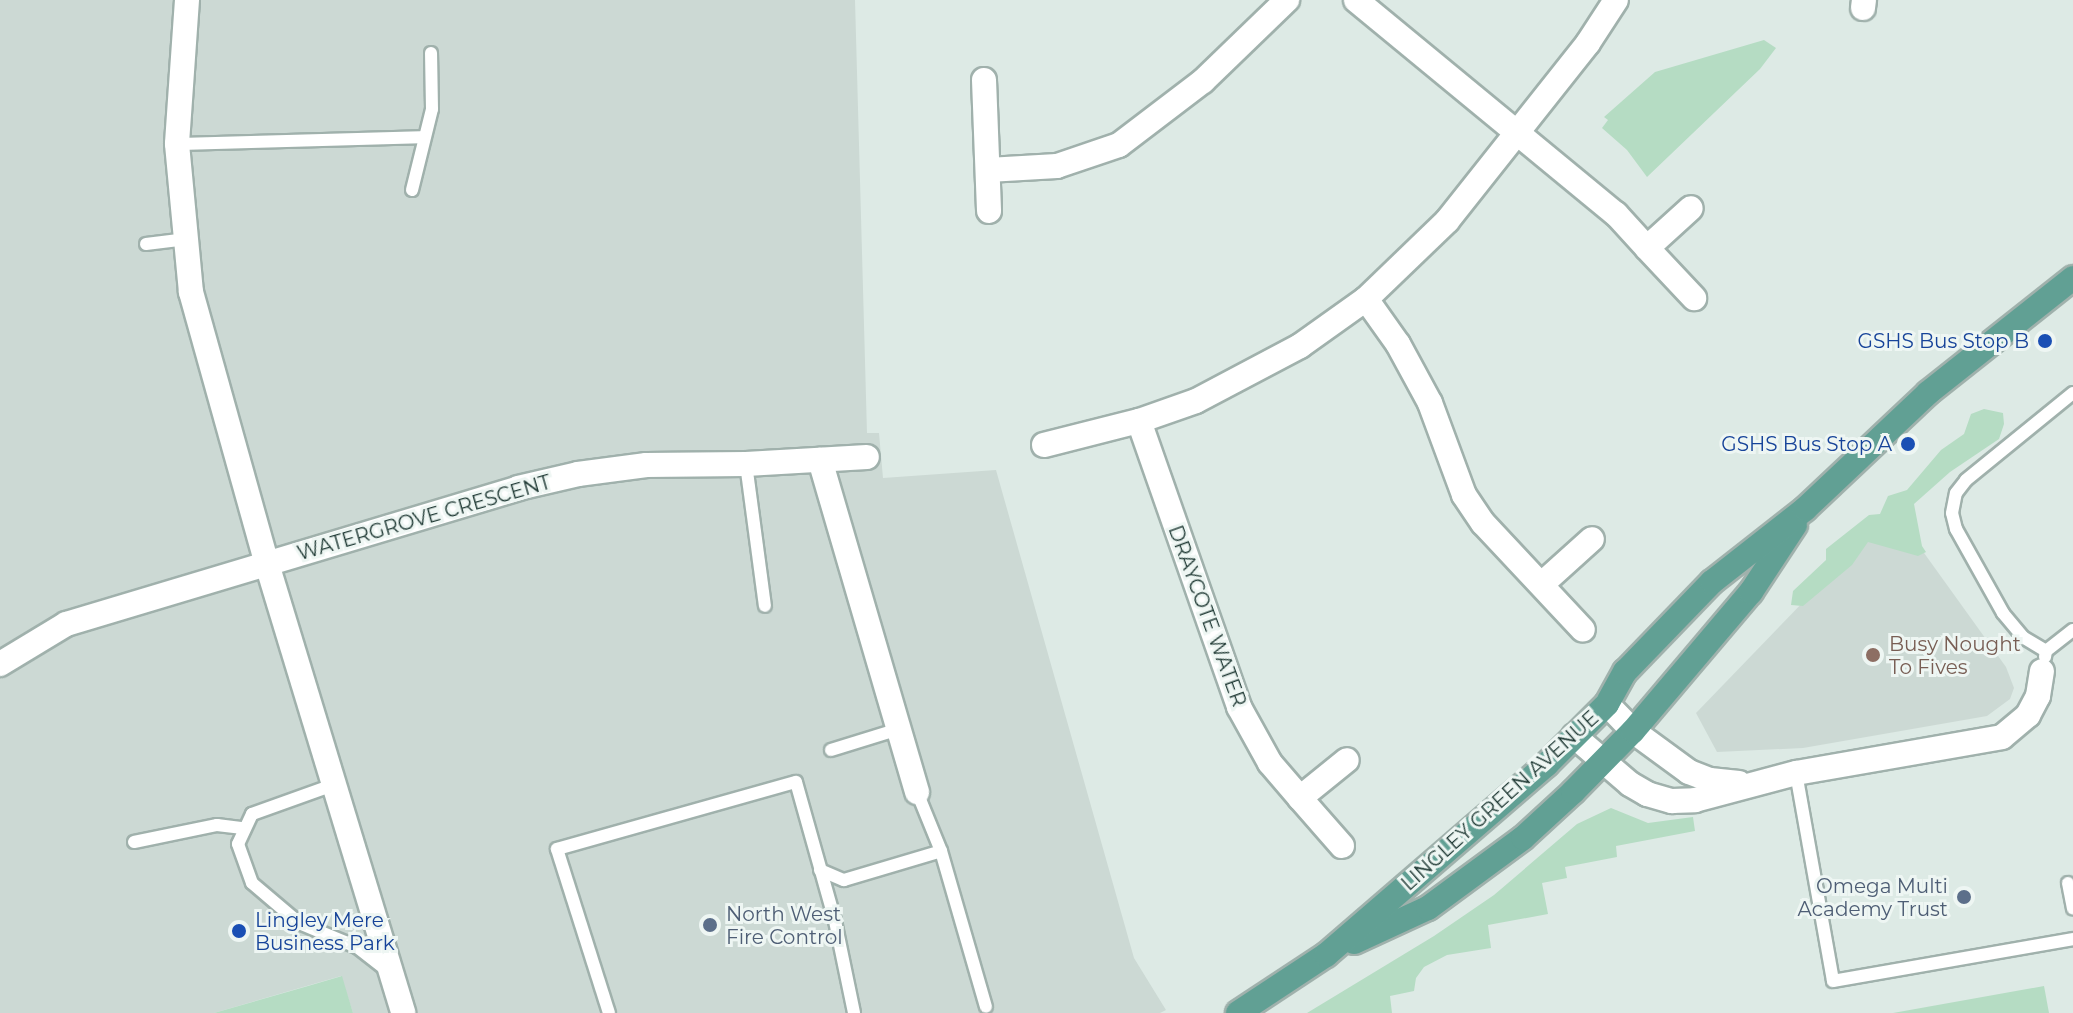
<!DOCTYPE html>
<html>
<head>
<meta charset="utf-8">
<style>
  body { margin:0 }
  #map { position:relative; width:2073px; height:1013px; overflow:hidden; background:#ddeae5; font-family:Montserrat,sans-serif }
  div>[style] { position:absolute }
  .built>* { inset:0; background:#ccd9d4 }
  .green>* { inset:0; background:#b5dcc3 }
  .roads { filter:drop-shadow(2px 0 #a0b1ac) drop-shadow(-2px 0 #a0b1ac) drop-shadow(0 2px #a0b1ac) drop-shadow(0 -2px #a0b1ac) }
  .lane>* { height:12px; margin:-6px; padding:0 6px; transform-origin:6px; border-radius:6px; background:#fff }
  .street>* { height:24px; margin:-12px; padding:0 12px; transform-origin:12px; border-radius:12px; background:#fff }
  .primary>* { height:24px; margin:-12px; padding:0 12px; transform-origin:12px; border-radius:12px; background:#61a094 }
  .dots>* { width:22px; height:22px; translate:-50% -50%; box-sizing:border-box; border:4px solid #eef6f3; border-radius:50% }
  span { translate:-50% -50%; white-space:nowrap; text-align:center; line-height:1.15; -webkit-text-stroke:6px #eef6f3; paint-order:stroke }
  .transit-label { font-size:20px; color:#164399 }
  .right { translate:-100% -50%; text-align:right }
  .left { translate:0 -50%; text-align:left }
  .street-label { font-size:20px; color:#1f3934 }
  .education-label { font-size:20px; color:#785e54 }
  .service-label { font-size:20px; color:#4e5e75 }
</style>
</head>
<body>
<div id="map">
  <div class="built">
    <div style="clip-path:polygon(0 0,855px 0,867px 433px,879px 433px,883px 478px,996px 470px,1134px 958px,1166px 1010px,1160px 1013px,353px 1013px,341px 976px,214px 1013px,0 1013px)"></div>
    <div style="clip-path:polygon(1866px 537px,1919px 546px,2006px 667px,2014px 688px,2010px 699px,1987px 716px,1803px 748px,1717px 752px,1696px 713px)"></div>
  </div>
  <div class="green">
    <div style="clip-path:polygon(1764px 40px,1776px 48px,1760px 69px,1647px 177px,1627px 150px,1602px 128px,1608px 120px,1604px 117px,1655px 72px)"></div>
    <div style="clip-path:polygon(1984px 409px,2003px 413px,2004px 424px,1999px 439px,1950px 472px,1914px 504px,1922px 546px,1926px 552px,1918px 556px,1868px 542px,1852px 565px,1803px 606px,1791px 605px,1793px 591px,1826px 560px,1826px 549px,1869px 515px,1880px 514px,1888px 496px,1907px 490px,1941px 450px,1964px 434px,1971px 414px)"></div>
    <div style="clip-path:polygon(1611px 808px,1648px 823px,1693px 817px,1695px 831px,1616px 846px,1617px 857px,1565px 867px,1567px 878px,1542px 883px,1548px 914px,1488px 925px,1491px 948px,1447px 955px,1424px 967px,1416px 978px,1414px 991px,1390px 996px,1392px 1013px,1307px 1013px,1434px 936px,1494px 895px,1577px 824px)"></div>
    <div style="clip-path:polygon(342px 976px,353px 1013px,214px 1013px,308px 986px)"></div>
    <div style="clip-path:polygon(2044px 986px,2049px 1013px,1893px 1013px)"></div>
  </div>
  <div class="roads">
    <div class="lane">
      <div style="left:177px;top:144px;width:246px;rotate:-1.6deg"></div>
      <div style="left:412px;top:190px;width:83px;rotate:-76.1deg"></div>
      <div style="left:432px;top:109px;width:56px;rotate:-91deg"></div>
      <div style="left:146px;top:244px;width:39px;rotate:-7deg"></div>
      <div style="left:746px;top:464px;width:143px;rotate:82.4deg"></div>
      <div style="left:2046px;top:651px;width:27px;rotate:-149deg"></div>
      <div style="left:2023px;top:637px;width:31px;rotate:-130deg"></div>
      <div style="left:2003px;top:613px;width:96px;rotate:-119.2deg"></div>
      <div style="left:1956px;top:529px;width:16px;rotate:-104deg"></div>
      <div style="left:1952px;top:513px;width:20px;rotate:-79deg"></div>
      <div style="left:1956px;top:493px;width:16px;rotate:-52deg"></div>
      <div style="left:1966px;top:480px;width:138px;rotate:-39.1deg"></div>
      <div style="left:2045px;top:657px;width:6px;rotate:-81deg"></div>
      <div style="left:2046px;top:651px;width:34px;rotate:-38deg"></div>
      <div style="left:831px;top:750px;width:71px;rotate:-17.2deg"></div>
      <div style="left:1796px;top:773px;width:211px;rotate:79.9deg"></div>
      <div style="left:1833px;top:981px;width:244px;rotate:-9.9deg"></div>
      <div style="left:333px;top:785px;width:86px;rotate:160.3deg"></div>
      <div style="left:252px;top:814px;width:33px;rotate:115deg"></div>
      <div style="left:238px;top:844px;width:41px;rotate:70.3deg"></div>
      <div style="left:252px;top:883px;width:62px;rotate:40.4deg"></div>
      <div style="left:299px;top:923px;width:63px;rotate:22.5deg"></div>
      <div style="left:357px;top:947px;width:37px;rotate:38deg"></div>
      <div style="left:134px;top:842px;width:85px;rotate:-11.6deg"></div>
      <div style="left:217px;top:825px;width:26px;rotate:7deg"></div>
      <div style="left:941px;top:851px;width:162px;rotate:73.9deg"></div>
      <div style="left:820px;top:870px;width:26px;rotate:23deg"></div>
      <div style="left:844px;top:880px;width:101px;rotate:-16.6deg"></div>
      <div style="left:941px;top:851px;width:64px;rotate:-112.1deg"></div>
      <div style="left:2068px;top:883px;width:26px;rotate:79deg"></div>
      <div style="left:609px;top:1013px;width:172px;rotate:-107.6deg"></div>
      <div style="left:557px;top:849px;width:248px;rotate:-15.7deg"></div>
      <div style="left:796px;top:782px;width:144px;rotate:74.3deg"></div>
      <div style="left:835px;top:921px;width:94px;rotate:78.3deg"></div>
    </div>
    <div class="street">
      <div style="left:187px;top:0;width:144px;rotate:94deg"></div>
      <div style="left:177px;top:144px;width:149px;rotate:84.6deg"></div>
      <div style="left:191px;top:292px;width:282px;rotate:74.4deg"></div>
      <div style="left:267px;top:564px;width:469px;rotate:73.1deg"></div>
      <div style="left:1356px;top:0;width:337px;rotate:39.5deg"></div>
      <div style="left:1616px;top:214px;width:46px;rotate:47.6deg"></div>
      <div style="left:1647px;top:248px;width:59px;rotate:-42.3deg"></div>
      <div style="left:1863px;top:8px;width:8px;rotate:-83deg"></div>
      <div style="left:984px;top:80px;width:131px;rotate:87.8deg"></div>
      <div style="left:988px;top:170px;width:69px;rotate:-3.3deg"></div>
      <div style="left:1057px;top:166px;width:65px;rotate:-18.7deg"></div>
      <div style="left:1119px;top:145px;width:106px;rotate:-37.3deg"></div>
      <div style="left:1203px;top:81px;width:117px;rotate:-44deg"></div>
      <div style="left:1647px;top:248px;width:69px;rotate:46.8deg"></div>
      <div style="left:1366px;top:299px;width:55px;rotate:54.6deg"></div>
      <div style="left:1398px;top:344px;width:67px;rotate:61.5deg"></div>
      <div style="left:1430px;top:403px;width:98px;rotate:69.7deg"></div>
      <div style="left:1464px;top:495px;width:34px;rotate:56deg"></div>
      <div style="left:1483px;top:523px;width:146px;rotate:46.9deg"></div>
      <div style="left:1139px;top:421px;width:303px;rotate:70.7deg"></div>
      <div style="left:1239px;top:707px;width:64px;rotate:61deg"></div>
      <div style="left:1270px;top:763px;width:46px;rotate:49.4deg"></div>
      <div style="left:1044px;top:445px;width:98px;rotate:-14.2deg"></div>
      <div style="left:1139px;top:421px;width:60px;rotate:-19.3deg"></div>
      <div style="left:1196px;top:401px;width:118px;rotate:-27.9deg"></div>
      <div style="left:1300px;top:346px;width:81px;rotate:-35.5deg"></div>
      <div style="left:1366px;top:299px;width:112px;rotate:-43.9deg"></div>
      <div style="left:1447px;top:221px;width:227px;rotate:-51.6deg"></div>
      <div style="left:1588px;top:43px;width:51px;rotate:-56.9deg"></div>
      <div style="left:820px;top:460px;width:346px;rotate:73.7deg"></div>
      <div style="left:1542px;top:584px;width:67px;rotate:-42deg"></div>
      <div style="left:0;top:664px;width:77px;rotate:-31.2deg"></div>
      <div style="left:66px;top:624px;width:472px;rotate:-16.7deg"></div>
      <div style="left:518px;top:488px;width:62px;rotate:-13.1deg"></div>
      <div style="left:578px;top:474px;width:69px;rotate:-7.5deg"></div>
      <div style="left:646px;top:465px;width:100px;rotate:-0.6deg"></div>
      <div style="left:746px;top:464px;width:121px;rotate:-3.3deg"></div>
      <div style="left:1607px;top:704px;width:37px;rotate:46deg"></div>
      <div style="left:1633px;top:731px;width:69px;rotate:36.2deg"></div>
      <div style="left:1689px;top:772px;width:22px;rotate:21deg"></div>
      <div style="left:1710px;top:780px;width:29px;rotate:6deg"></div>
      <div style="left:1574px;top:736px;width:74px;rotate:40.6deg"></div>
      <div style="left:1630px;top:784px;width:20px;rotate:30deg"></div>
      <div style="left:1647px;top:794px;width:26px;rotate:16deg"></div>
      <div style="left:1672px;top:801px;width:23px;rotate:-2deg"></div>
      <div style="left:1695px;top:800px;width:105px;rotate:-15deg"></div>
      <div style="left:1796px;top:773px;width:209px;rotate:-9.9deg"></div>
      <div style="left:2002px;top:737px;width:34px;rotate:-40deg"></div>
      <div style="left:2028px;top:715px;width:21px;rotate:-62deg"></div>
      <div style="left:2038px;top:696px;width:25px;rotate:-81deg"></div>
      <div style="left:1342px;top:846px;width:64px;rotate:-131.2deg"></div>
      <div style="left:1300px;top:798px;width:60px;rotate:-39deg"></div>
    </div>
    <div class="primary">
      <div style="left:1354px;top:942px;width:81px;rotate:-24.7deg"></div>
      <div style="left:1428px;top:908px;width:118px;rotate:-36.4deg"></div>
      <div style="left:1523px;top:838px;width:68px;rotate:-42.6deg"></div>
      <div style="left:1573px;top:792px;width:86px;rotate:-45.5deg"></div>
      <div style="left:1633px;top:731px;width:182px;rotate:-49.7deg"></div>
      <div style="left:1751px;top:592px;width:80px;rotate:-56.7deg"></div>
      <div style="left:1238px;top:1013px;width:105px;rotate:-33.4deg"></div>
      <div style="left:1326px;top:955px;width:291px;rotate:-40.8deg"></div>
      <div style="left:1546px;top:765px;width:86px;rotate:-45deg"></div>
      <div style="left:1607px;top:704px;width:37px;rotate:-61deg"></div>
      <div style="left:1625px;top:672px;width:125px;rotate:-46deg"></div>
      <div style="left:1712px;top:582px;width:118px;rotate:-38.1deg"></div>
      <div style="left:1805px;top:509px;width:169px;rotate:-43.3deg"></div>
      <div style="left:1928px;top:393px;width:185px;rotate:-38.4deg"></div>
    </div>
  </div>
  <div class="dots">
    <div style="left:2045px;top:341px;background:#1a4fb4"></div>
    <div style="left:1908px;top:444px;background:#1a4fb4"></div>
    <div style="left:1873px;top:655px;background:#8d6e63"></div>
    <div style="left:1964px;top:897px;background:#5c6f8a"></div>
    <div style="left:710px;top:925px;background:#5c6f8a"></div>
    <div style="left:239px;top:931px;background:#1a4fb4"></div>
  </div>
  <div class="transit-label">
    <span class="right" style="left:2029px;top:341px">GSHS Bus Stop B</span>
    <span class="right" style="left:1892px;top:444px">GSHS Bus Stop A</span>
    <span class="left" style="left:255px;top:932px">Lingley Mere<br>Business Park</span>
  </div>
  <div class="street-label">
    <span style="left:424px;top:518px;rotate:-16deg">WATERGROVE CRESCENT</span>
    <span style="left:1207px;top:616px;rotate:70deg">DRAYCOTE WATER</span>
    <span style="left:1500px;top:801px;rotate:-42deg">LINGLEY GREEN AVENUE</span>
  </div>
  <div class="education-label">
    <span class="left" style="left:1889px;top:656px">Busy Nought<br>To Fives</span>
  </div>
  <div class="service-label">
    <span class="right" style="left:1948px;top:898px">Omega Multi<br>Academy Trust</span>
    <span class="left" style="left:726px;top:926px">North West<br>Fire Control</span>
  </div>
</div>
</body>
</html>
